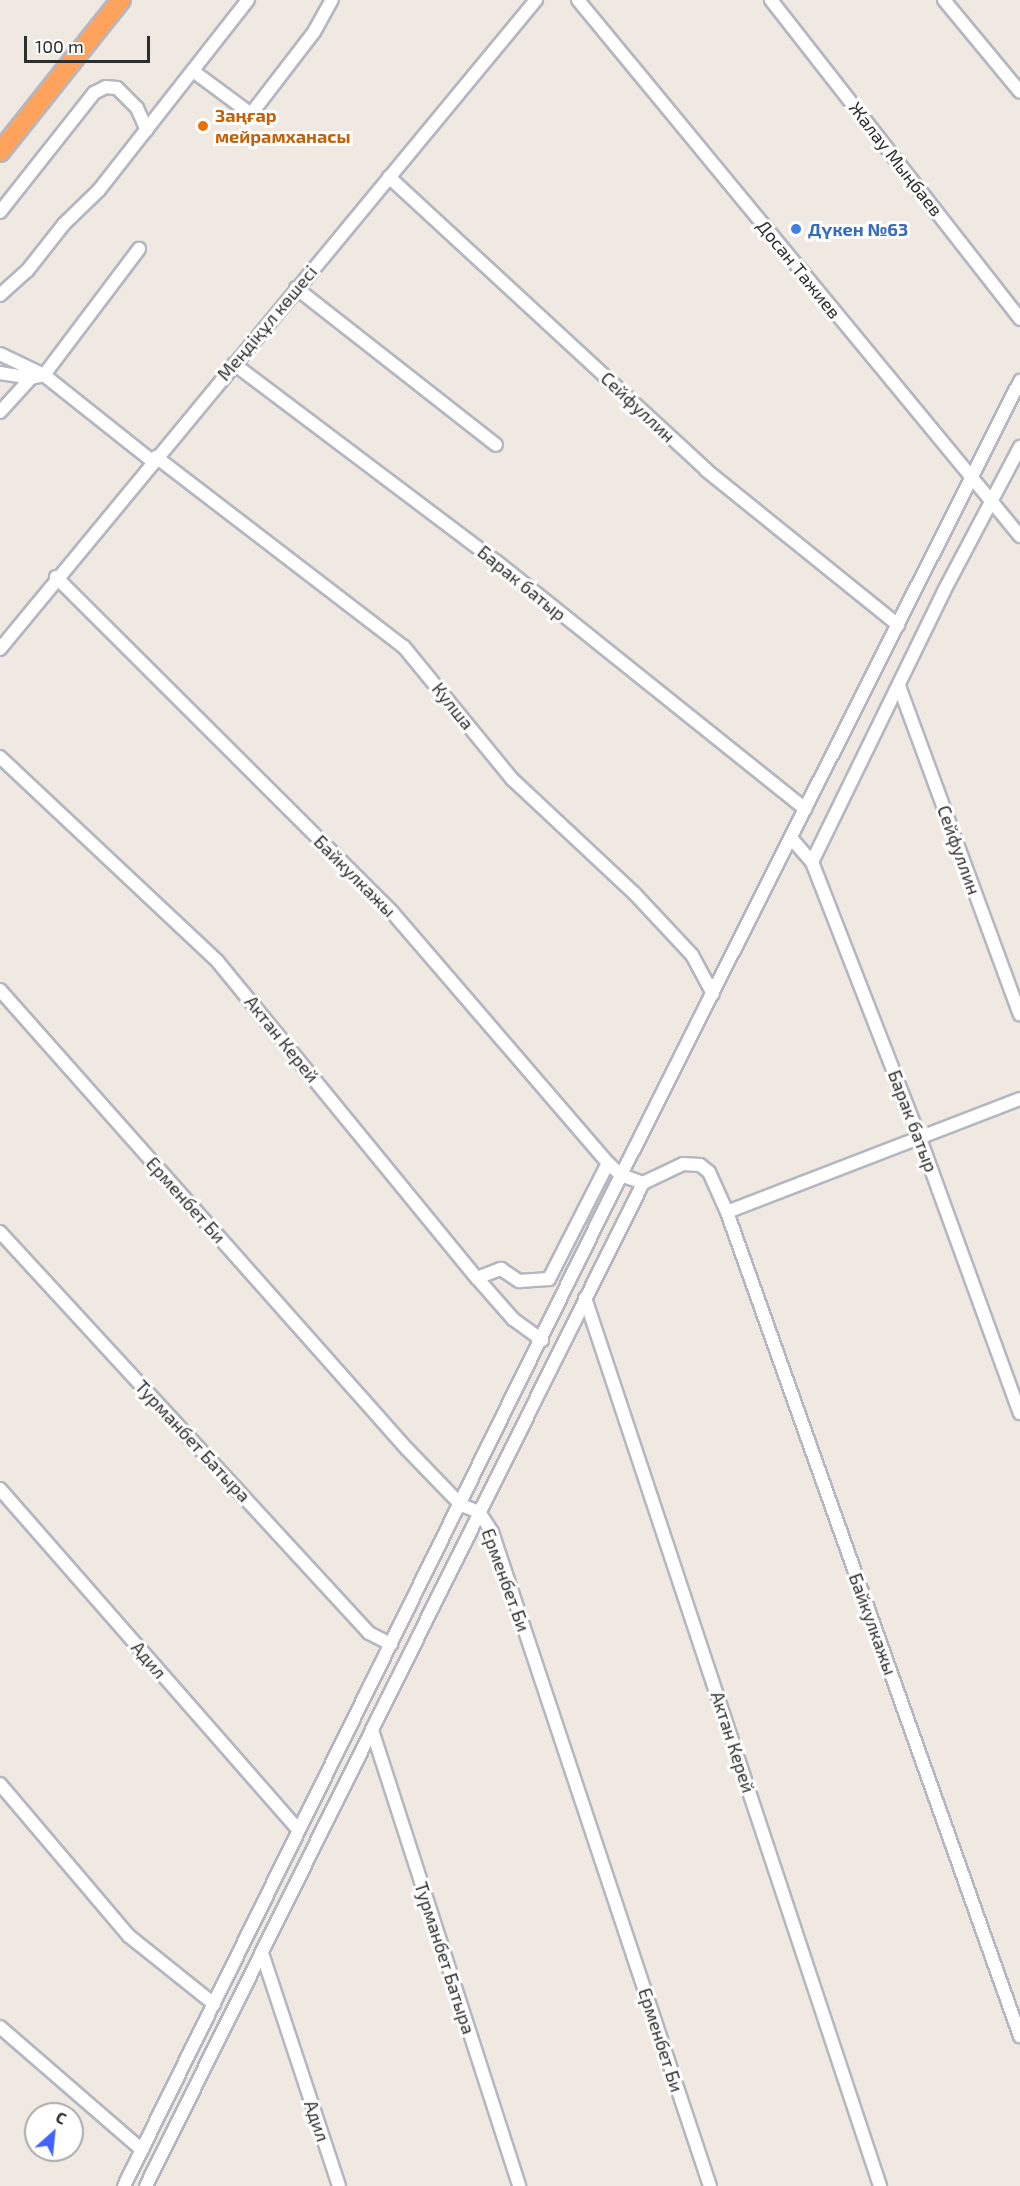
<!DOCTYPE html>
<html>
<head>
<meta charset="utf-8">
<style>
  body { margin:0 }
  #map { position:relative; width:1020px; height:2186px; overflow:hidden; background:#efe9e1; font-family:"Exo 2",sans-serif }
  div>[style] { position:absolute }
  .roads { filter:drop-shadow(2px 0 #b4b7c1) drop-shadow(-2px 0 #b4b7c1) drop-shadow(0 2px #b4b7c1) drop-shadow(0 -2px #b4b7c1) }
  .minor>* { height:12px; margin:-6px; padding:0 6px; transform-origin:6px; border-radius:6px; background:#fff }
  .highway>* { height:18px; margin:-9px; padding:0 9px; transform-origin:9px; border-radius:9px; background:#ffa35c }
  .dots>* { width:16px; height:16px; translate:-50% -50%; box-sizing:border-box; border:3px solid #fff; border-radius:50% }
  span { translate:-50% -50%; white-space:nowrap; text-align:center; line-height:1.15; -webkit-text-stroke:6px #fff; paint-order:stroke }
  .food-label { font-size:18px; color:#c56008; font-weight:700 }
  .left { translate:0 -50%; text-align:left }
  .street-label { font-size:18px; color:#2e2e2e }
  .shop-label { font-size:18px; color:#366cbe; font-weight:700 }
  .north { position:absolute; left:24px; top:2102px; width:60px; height:60px; box-sizing:border-box; background:#fff; border:2px solid #ababab; border-radius:50%; rotate:27deg; font-size:16px; font-weight:700; line-height:24px; text-align:center; color:#2e2e2e }
  .north::after { content:''; display:block; margin:auto; width:21px; height:27px; background:#4264fb; clip-path:polygon(50% 0,100% 100%,50% 72%,0 100%) }
  .scale { position:absolute; left:24px; top:36px; width:126px; height:27px; box-sizing:border-box; border:3px solid #2e2e2e; border-top:0; padding-left:8px; font-size:18px; line-height:21px; white-space:nowrap; color:#2e2e2e; -webkit-text-stroke:4px #fff; paint-order:stroke }
</style>
</head>
<body>
<div id="map">
  <div class="roads">
    <div class="minor">
      <div style="left:578px;top:0;width:695px;rotate:50.49deg"></div>
      <div style="left:771px;top:0;width:405px;rotate:52deg"></div>
      <div style="left:944px;top:0;width:119px;rotate:50.4deg"></div>
      <div style="left:193px;top:71px;width:72px;rotate:36.6deg"></div>
      <div style="left:251px;top:114px;width:103px;rotate:-52.5deg"></div>
      <div style="left:314px;top:32px;width:37px;rotate:-61deg"></div>
      <div style="left:389px;top:177px;width:432px;rotate:42.7deg"></div>
      <div style="left:706px;top:470px;width:247px;rotate:38.9deg"></div>
      <div style="left:0;top:212px;width:152px;rotate:-51.7deg"></div>
      <div style="left:94px;top:93px;width:13px;rotate:-27deg"></div>
      <div style="left:106px;top:87px;width:11px;rotate:5deg"></div>
      <div style="left:117px;top:88px;width:28px;rotate:45deg"></div>
      <div style="left:137px;top:108px;width:24px;rotate:66deg"></div>
      <div style="left:296px;top:288px;width:254px;rotate:38.1deg"></div>
      <div style="left:0;top:295px;width:36px;rotate:-42deg"></div>
      <div style="left:27px;top:271px;width:60px;rotate:-51.8deg"></div>
      <div style="left:64px;top:224px;width:49px;rotate:-44.2deg"></div>
      <div style="left:99px;top:190px;width:241px;rotate:-51.9deg"></div>
      <div style="left:0;top:354px;width:49px;rotate:25.5deg"></div>
      <div style="left:44px;top:375px;width:138px;rotate:38.5deg"></div>
      <div style="left:234px;top:364px;width:329px;rotate:37deg"></div>
      <div style="left:497px;top:562px;width:395px;rotate:38.7deg"></div>
      <div style="left:0;top:373px;width:31px;rotate:9deg"></div>
      <div style="left:0;top:412px;width:46px;rotate:-47.6deg"></div>
      <div style="left:31px;top:378px;width:13px;rotate:-13deg"></div>
      <div style="left:44px;top:375px;width:158px;rotate:-53deg"></div>
      <div style="left:156px;top:457px;width:312px;rotate:37.5deg"></div>
      <div style="left:404px;top:647px;width:171px;rotate:50.7deg"></div>
      <div style="left:512px;top:779px;width:167px;rotate:43.1deg"></div>
      <div style="left:634px;top:893px;width:85px;rotate:46.9deg"></div>
      <div style="left:692px;top:955px;width:44px;rotate:61.7deg"></div>
      <div style="left:56px;top:577px;width:474px;rotate:44.9deg"></div>
      <div style="left:392px;top:912px;width:331px;rotate:49.3deg"></div>
      <div style="left:608px;top:1163px;width:18px;rotate:43deg"></div>
      <div style="left:621px;top:1175px;width:23px;rotate:20deg"></div>
      <div style="left:0;top:649px;width:842px;rotate:-50.45deg"></div>
      <div style="left:899px;top:686px;width:350px;rotate:69.8deg"></div>
      <div style="left:0;top:757px;width:299px;rotate:43.2deg"></div>
      <div style="left:218px;top:962px;width:409px;rotate:50.7deg"></div>
      <div style="left:477px;top:1278px;width:55px;rotate:48.7deg"></div>
      <div style="left:513px;top:1319px;width:36px;rotate:36deg"></div>
      <div style="left:791px;top:838px;width:32px;rotate:49deg"></div>
      <div style="left:812px;top:862px;width:294px;rotate:68.7deg"></div>
      <div style="left:919px;top:1136px;width:295px;rotate:70deg"></div>
      <div style="left:812px;top:862px;width:301px;rotate:-64deg"></div>
      <div style="left:944px;top:591px;width:163px;rotate:-62.2deg"></div>
      <div style="left:0;top:990px;width:613px;rotate:48.44deg"></div>
      <div style="left:407px;top:1449px;width:78px;rotate:46deg"></div>
      <div style="left:461px;top:1505px;width:19px;rotate:21deg"></div>
      <div style="left:479px;top:1512px;width:24px;rotate:57deg"></div>
      <div style="left:492px;top:1532px;width:689px;rotate:71.57deg"></div>
      <div style="left:727px;top:1212px;width:314px;rotate:-21.1deg"></div>
      <div style="left:0;top:1232px;width:545px;rotate:47.38deg"></div>
      <div style="left:369px;top:1633px;width:25px;rotate:27deg"></div>
      <div style="left:477px;top:1278px;width:26px;rotate:-21deg"></div>
      <div style="left:501px;top:1269px;width:22px;rotate:34deg"></div>
      <div style="left:519px;top:1281px;width:30px;rotate:-4deg"></div>
      <div style="left:549px;top:1279px;width:130px;rotate:-63deg"></div>
      <div style="left:585px;top:1298px;width:936px;rotate:71.62deg"></div>
      <div style="left:0;top:1489px;width:452px;rotate:48.8deg"></div>
      <div style="left:372px;top:1730px;width:479px;rotate:72.1deg"></div>
      <div style="left:0;top:1784px;width:199px;rotate:49.7deg"></div>
      <div style="left:129px;top:1936px;width:109px;rotate:38.7deg"></div>
      <div style="left:262px;top:1953px;width:245px;rotate:71.7deg"></div>
      <div style="left:0;top:2027px;width:188px;rotate:40.9deg"></div>
      <div style="left:124px;top:2186px;width:1127px;rotate:-63.82deg"></div>
      <div style="left:621px;top:1175px;width:889px;rotate:-63.32deg"></div>
      <div style="left:146px;top:2186px;width:1119px;rotate:-63.64deg"></div>
      <div style="left:643px;top:1183px;width:44px;rotate:-25.4deg"></div>
      <div style="left:683px;top:1164px;width:17px;rotate:3deg"></div>
      <div style="left:700px;top:1165px;width:11px;rotate:38deg"></div>
      <div style="left:709px;top:1172px;width:44px;rotate:65.8deg"></div>
      <div style="left:727px;top:1212px;width:875px;rotate:70.43deg"></div>
    </div>
    <div class="highway">
      <div style="left:0;top:152px;width:194px;rotate:-51.5deg"></div>
    </div>
  </div>
  <div class="dots">
    <div style="left:203px;top:126px;background:#e8710a"></div>
    <div style="left:796px;top:229px;background:#3f7fe0"></div>
  </div>
  <div class="food-label">
    <span class="left" style="left:215px;top:126px">Заңғар<br>мейрамханасы</span>
  </div>
  <div class="street-label">
    <span style="left:896px;top:159px;rotate:52deg">Жалау Мыңбаев</span>
    <span style="left:799px;top:269px;rotate:51deg">Досан Тажиев</span>
    <span style="left:267px;top:323px;rotate:-50deg">Меңдіқұл көшесі</span>
    <span style="left:638px;top:407px;rotate:43deg">Сейфуллин</span>
    <span style="left:522px;top:583px;rotate:39deg">Барак батыр</span>
    <span style="left:453px;top:706px;rotate:51deg">Кулша</span>
    <span style="left:959px;top:850px;rotate:70deg">Сейфуллин</span>
    <span style="left:355px;top:876px;rotate:45deg">Байкулкажы</span>
    <span style="left:282px;top:1039px;rotate:51deg">Актан Керей</span>
    <span style="left:913px;top:1121px;rotate:69deg">Барак батыр</span>
    <span style="left:186px;top:1200px;rotate:48deg">Ерменбет Би</span>
    <span style="left:193px;top:1441px;rotate:47deg">Турманбет Батыра</span>
    <span style="left:506px;top:1580px;rotate:70deg">Ерменбет Би</span>
    <span style="left:873px;top:1624px;rotate:70deg">Байкулкажы</span>
    <span style="left:149px;top:1660px;rotate:49deg">Адил</span>
    <span style="left:733px;top:1742px;rotate:72deg">Актан Керей</span>
    <span style="left:445px;top:1958px;rotate:72deg">Турманбет Батыра</span>
    <span style="left:661px;top:2040px;rotate:72deg">Ерменбет Би</span>
    <span style="left:317px;top:2121px;rotate:71deg">Адил</span>
  </div>
  <div class="shop-label">
    <span class="left" style="left:808px;top:229px">Дүкен №63</span>
  </div>
  <div class="north">С</div>
  <div class="scale">100 m</div>
</div>
</body>
</html>
